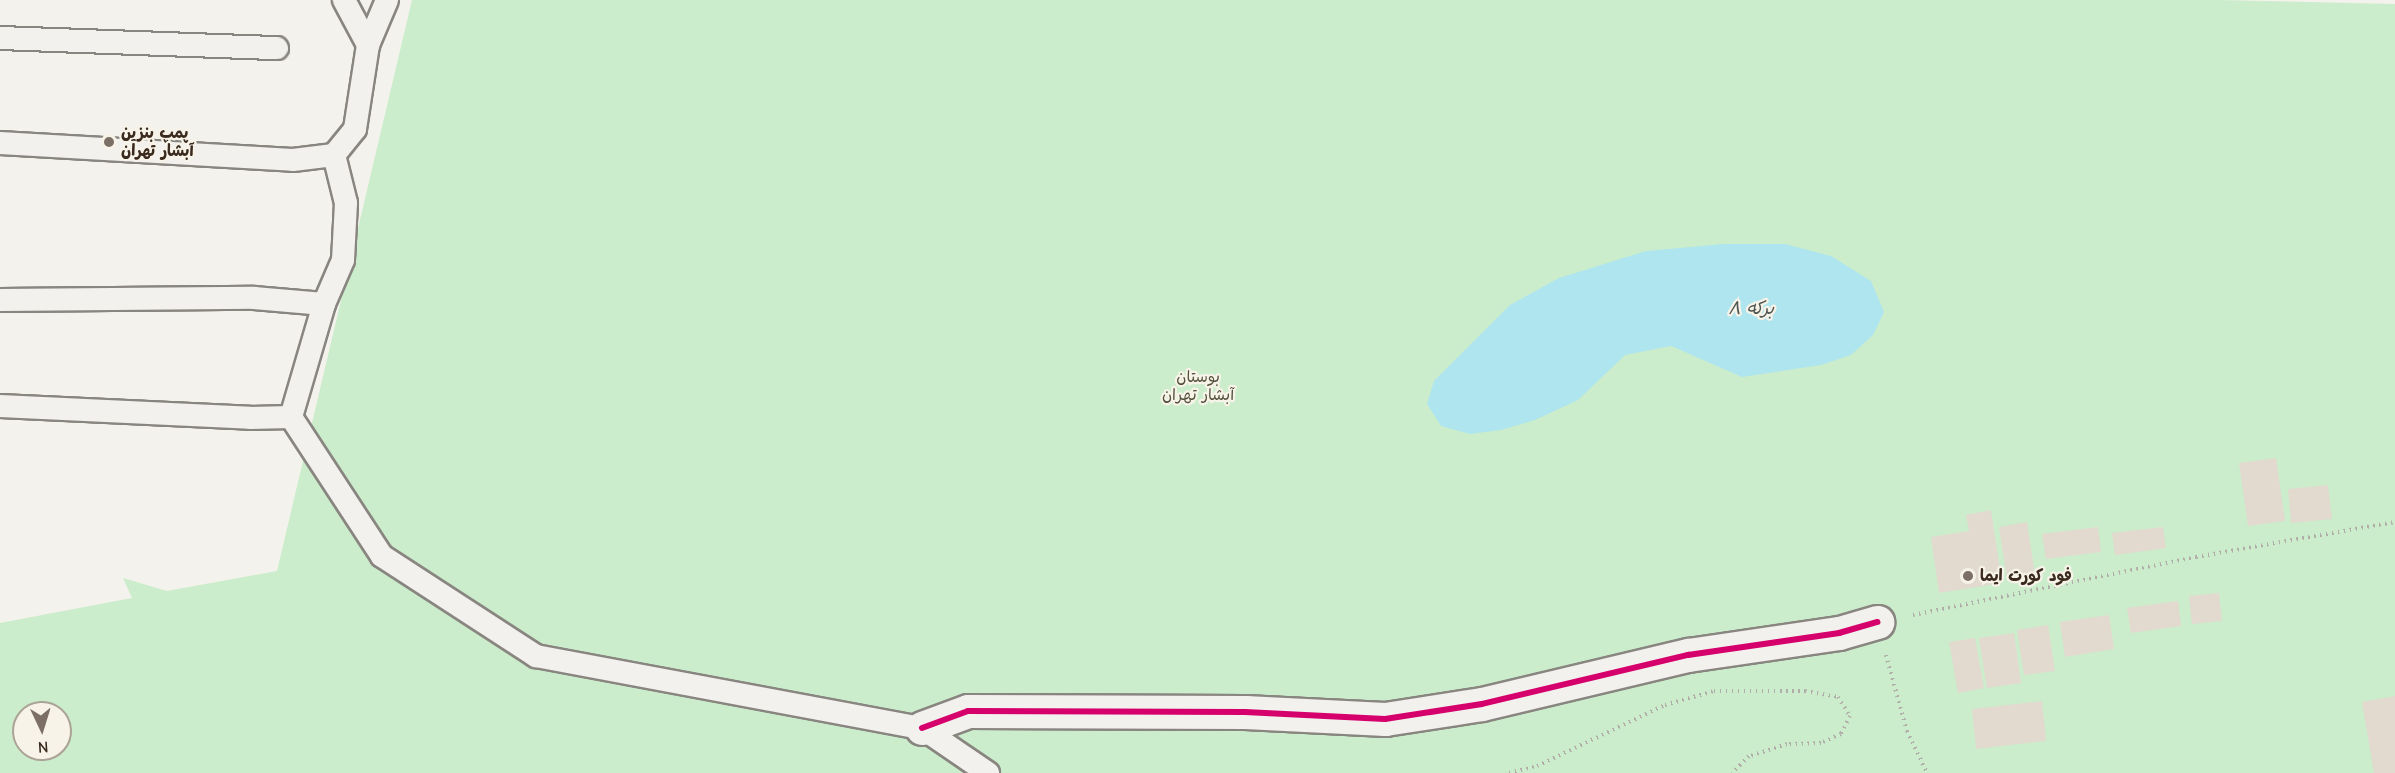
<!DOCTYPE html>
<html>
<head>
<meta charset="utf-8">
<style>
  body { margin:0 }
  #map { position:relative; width:2395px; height:773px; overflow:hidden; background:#f4f2ec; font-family:"Comic Neue","Playpen Sans Arabic",sans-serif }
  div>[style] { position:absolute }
  .green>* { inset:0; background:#cbedcb }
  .water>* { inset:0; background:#afe5ef }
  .building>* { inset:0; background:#e2d9cf }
  .path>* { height:4px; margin-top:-2px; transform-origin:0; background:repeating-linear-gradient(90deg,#b1aeaa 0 1.5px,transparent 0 6px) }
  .roads { filter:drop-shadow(2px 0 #898580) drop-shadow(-2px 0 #898580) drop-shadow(0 2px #898580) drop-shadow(0 -2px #898580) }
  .service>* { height:22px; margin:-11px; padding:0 11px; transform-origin:11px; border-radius:11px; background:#f2f1ed }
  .minor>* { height:33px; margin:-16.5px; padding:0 16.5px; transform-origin:16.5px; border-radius:16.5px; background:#f2f1ed }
  .cycleway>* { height:6px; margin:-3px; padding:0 3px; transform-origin:3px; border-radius:3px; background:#d6006c }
  .dots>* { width:16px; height:16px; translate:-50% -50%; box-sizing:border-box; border:3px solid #f7f3e8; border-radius:50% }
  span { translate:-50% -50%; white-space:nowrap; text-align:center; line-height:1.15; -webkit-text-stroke:4.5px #f7f3e8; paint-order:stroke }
  .poi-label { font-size:16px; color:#3b2a1e; font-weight:700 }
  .left { translate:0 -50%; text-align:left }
  .park-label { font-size:16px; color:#51503b }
  .water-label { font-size:18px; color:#505752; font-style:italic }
  .north { position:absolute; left:12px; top:701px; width:60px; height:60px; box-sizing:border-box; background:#f7f3e8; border:2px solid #aca397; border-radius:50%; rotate:176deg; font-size:16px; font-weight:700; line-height:24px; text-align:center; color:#3b2a1e }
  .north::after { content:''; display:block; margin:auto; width:21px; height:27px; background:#7c7066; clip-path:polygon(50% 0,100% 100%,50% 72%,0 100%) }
</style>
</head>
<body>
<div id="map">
  <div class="green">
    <div style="clip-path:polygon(evenodd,412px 0,2219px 0,2395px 4px,2395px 773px,0 773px,0 623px,132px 598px,123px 578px,167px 591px,277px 571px,412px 0,24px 713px,60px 713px,60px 749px,24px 749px,24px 713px)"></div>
  </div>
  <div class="water">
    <div style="clip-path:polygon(1724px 244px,1785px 244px,1831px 256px,1871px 281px,1884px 312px,1873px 335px,1851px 355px,1821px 365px,1742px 377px,1671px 346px,1625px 355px,1578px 400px,1535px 420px,1501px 430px,1470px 434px,1441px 426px,1427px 404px,1434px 381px,1510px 305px,1559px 278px,1646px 251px)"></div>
  </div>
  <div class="building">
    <div style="clip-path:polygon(2276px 458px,2285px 521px,2248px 526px,2239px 463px)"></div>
    <div style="clip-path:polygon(2328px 485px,2332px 519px,2291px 523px,2288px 489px)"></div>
    <div style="clip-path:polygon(1991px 510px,2002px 583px,1939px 593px,1931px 537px,1969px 531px,1966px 515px)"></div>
    <div style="clip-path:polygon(2027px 522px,2035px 575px,2007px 579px,1999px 527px)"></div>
    <div style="clip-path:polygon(2098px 527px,2101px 552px,2046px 559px,2042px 534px)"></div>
    <div style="clip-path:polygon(2163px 527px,2166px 548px,2115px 555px,2112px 533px)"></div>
    <div style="clip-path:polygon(2219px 593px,2222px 621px,2192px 624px,2189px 596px)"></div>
    <div style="clip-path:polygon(2178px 601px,2181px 626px,2131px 633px,2127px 608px)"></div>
    <div style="clip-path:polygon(2109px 615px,2114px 649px,2065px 657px,2060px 622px)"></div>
    <div style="clip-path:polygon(2048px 625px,2055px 671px,2024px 675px,2017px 630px)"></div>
    <div style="clip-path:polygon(2014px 633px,2021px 683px,1987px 688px,1979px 638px)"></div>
    <div style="clip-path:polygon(1975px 638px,1984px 688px,1958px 693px,1949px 642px)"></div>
    <div style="clip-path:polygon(2395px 696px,2395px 773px,2374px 773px,2362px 702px)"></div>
    <div style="clip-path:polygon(2042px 701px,2046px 741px,1976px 749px,1972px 709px)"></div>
  </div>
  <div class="path">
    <div style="left:1913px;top:615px;width:289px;rotate:-11.6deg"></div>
    <div style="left:2196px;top:557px;width:202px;rotate:-10deg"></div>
    <div style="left:1886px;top:655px;width:79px;rotate:74.6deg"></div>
    <div style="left:1907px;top:731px;width:47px;rotate:64.5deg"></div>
    <div style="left:1509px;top:773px;width:29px;rotate:-14deg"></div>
    <div style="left:1537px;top:766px;width:142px;rotate:-25.5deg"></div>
    <div style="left:1665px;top:705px;width:51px;rotate:-15.9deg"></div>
    <div style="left:1714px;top:691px;width:91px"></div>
    <div style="left:1805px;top:691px;width:34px;rotate:10deg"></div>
    <div style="left:1838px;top:697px;width:22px;rotate:58deg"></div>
    <div style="left:1850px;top:716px;width:20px;rotate:117deg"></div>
    <div style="left:1841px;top:734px;width:22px;rotate:156deg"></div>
    <div style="left:1821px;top:743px;width:34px;rotate:178deg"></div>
    <div style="left:1787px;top:744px;width:40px;rotate:162deg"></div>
    <div style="left:1749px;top:756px;width:24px;rotate:135deg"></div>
  </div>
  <div class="roads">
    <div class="service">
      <div style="left:344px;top:0;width:51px;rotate:61.9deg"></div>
      <div style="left:0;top:38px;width:277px;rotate:2.1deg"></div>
      <div style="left:0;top:143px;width:293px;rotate:3.3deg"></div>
      <div style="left:293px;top:160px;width:41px;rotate:-7deg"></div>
      <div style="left:334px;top:155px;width:33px;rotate:-51deg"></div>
      <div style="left:355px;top:129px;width:85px;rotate:-81.2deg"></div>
      <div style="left:368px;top:45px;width:49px;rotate:-67.1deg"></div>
      <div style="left:0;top:300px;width:254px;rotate:-0.5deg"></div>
      <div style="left:254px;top:298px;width:70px;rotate:4.9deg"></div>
      <div style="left:324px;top:304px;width:48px;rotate:-66.6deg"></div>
      <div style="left:343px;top:260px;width:57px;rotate:-87deg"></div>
      <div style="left:346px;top:203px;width:49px;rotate:-104deg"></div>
      <div style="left:0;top:406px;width:250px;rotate:2.7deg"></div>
      <div style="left:250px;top:418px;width:41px;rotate:-1.4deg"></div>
      <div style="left:291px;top:417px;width:118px;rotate:-73.7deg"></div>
      <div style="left:291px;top:417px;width:166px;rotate:56.8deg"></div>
      <div style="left:382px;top:556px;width:184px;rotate:33deg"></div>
      <div style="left:536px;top:656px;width:393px;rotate:10.6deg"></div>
      <div style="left:922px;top:728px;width:80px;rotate:34.3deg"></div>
    </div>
    <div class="minor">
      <div style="left:922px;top:728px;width:49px;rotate:-20.3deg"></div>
      <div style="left:968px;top:711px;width:277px;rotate:0.2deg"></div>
      <div style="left:1245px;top:712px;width:140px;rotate:2.9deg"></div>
      <div style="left:1385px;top:719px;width:98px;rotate:-8.8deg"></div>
      <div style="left:1482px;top:704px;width:212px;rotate:-13.4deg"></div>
      <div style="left:1688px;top:655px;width:153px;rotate:-8.3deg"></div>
      <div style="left:1839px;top:633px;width:40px;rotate:-16deg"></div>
    </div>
  </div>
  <div class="cycleway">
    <div style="left:922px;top:728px;width:49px;rotate:-20.3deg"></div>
    <div style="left:968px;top:711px;width:277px;rotate:0.2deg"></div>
    <div style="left:1245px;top:712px;width:140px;rotate:2.9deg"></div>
    <div style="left:1385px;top:719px;width:98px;rotate:-8.8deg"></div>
    <div style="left:1482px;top:704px;width:212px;rotate:-13.4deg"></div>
    <div style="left:1688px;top:655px;width:153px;rotate:-8.3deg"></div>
    <div style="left:1839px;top:633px;width:40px;rotate:-16deg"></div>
  </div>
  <div class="dots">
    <div style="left:109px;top:142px;background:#7c7066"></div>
    <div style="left:1968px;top:576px;background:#7c7066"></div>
  </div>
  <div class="poi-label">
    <span class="left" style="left:121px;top:142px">پمپ بنزین<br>آبشار تهران</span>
    <span class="left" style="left:1980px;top:576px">فود کورت ایما</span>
  </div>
  <div class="park-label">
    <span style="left:1198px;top:386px">بوستان<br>آبشار تهران</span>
  </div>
  <div class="water-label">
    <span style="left:1751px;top:309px">برکه ۸</span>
  </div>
  <div class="north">N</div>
</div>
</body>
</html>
